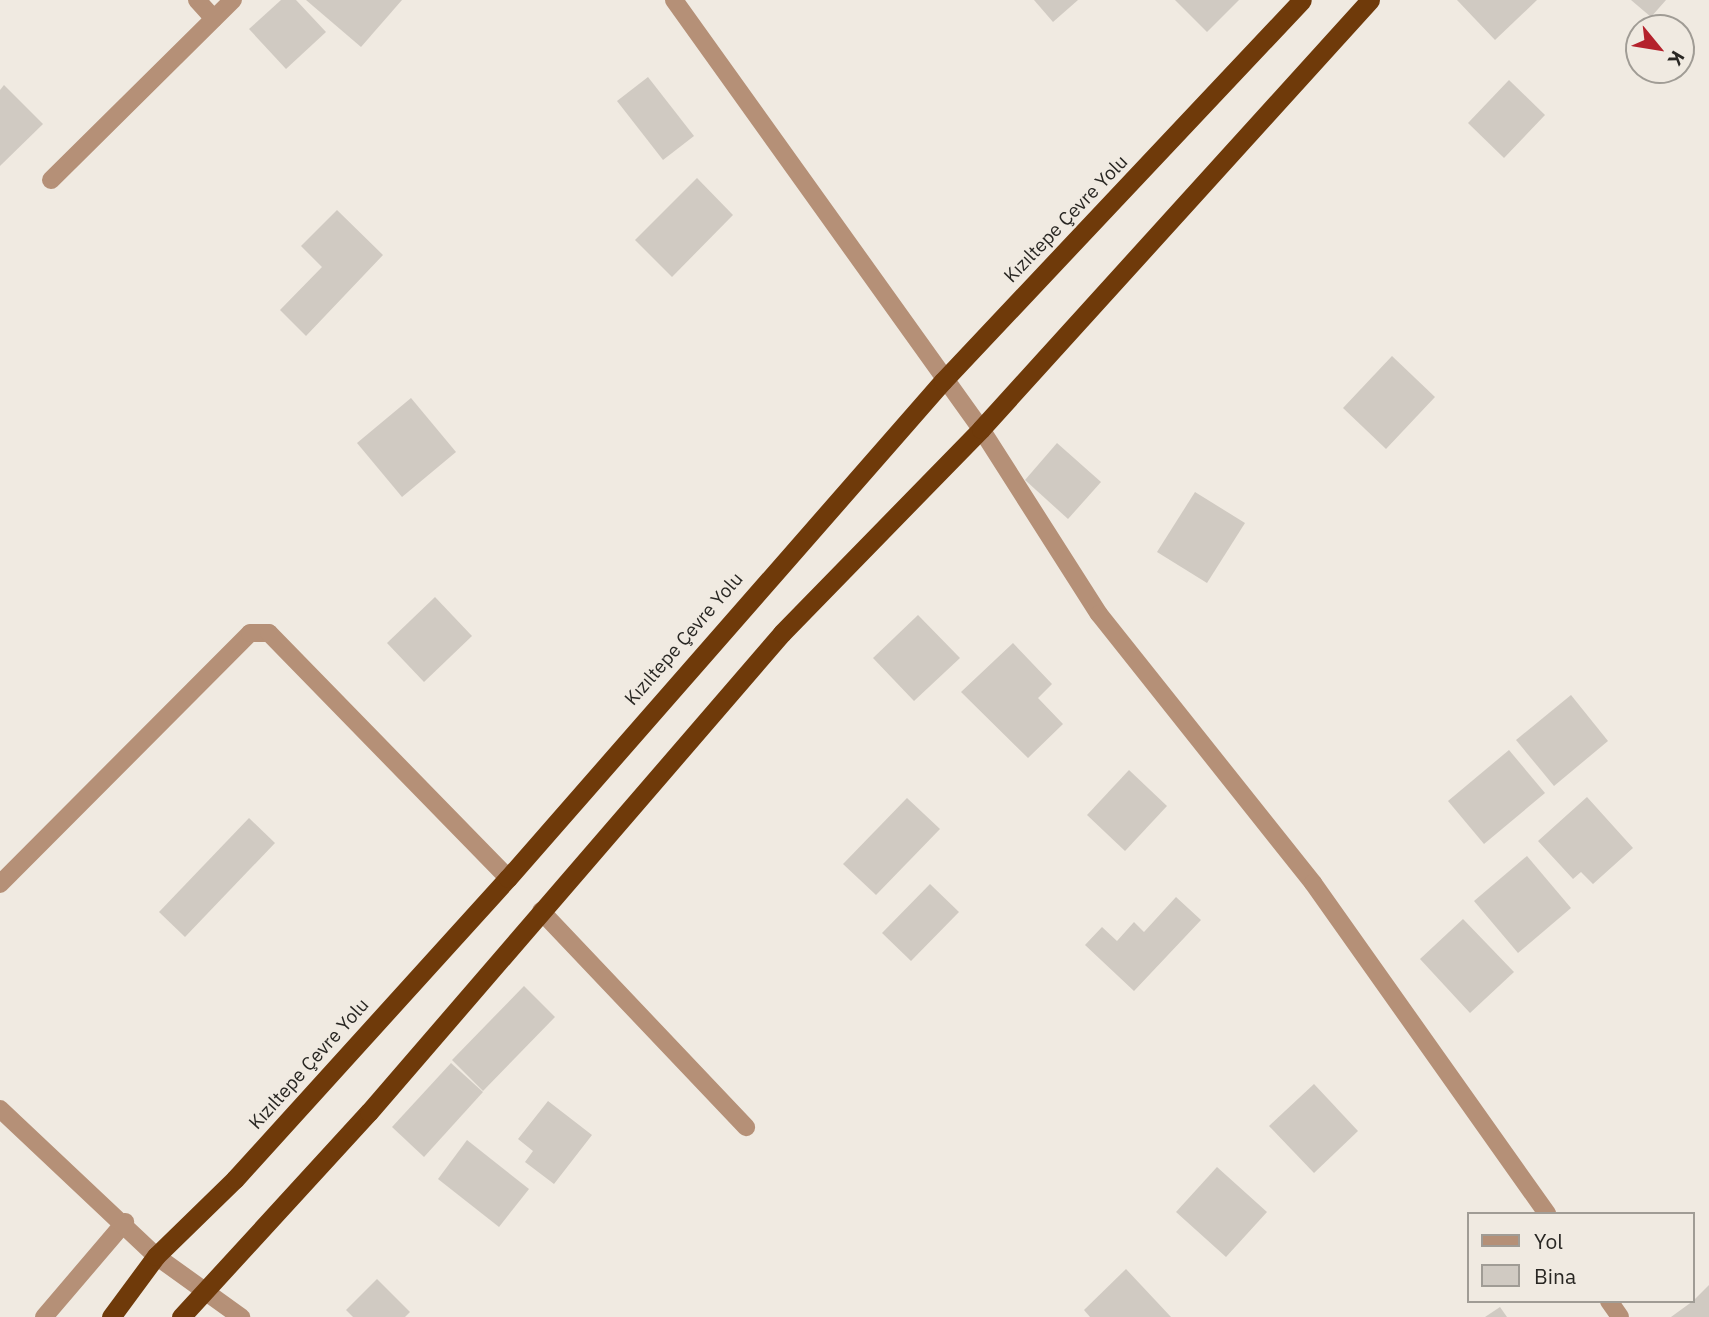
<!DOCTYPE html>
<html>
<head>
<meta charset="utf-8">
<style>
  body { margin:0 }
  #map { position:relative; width:1709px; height:1317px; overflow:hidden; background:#f0eae1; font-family:"IBM Plex Sans",sans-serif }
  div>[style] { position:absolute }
  .building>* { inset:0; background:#d0cac2 }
  .minor>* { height:18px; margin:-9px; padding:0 9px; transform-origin:9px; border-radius:9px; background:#b59077 }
  .tertiary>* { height:18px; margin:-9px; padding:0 9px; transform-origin:9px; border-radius:9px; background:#b59077 }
  .trunk>* { height:19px; margin:-9.5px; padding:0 9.5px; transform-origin:9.5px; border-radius:9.5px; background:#6f3a0a }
  span { translate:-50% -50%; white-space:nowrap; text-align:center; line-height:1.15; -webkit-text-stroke:5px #f0eae1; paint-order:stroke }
  .street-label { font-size:19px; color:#292723 }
  .legend { position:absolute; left:1467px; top:1212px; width:228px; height:91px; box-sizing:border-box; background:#f0eae1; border:2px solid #a09c95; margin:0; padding:9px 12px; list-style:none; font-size:21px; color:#292723 }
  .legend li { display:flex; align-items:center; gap:14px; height:35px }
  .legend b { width:35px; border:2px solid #a09c95 }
  .north { position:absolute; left:1625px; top:14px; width:70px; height:70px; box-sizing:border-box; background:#f0eae1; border:2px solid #a09c95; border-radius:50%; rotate:120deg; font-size:19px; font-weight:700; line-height:28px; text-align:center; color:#292723 }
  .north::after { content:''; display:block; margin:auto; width:24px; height:32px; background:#b4222c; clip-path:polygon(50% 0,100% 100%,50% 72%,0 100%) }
</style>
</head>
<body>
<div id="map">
  <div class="building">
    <div style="clip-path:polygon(281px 0,296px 0,326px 32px,286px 69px,249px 29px)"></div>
    <div style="clip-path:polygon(306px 0,402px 0,361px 47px)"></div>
    <div style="clip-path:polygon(1034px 0,1078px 0,1053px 22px)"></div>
    <div style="clip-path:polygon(1175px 0,1239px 0,1207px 32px)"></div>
    <div style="clip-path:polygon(1457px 0,1537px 0,1495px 40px)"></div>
    <div style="clip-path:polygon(1631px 0,1666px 0,1651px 17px)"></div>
    <div style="clip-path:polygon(648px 77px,694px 136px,663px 160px,617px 101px)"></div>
    <div style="clip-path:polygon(1509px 80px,1545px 115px,1504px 158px,1468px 123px)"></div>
    <div style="clip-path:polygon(4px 85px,43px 124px,0 166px,0 90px)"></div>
    <div style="clip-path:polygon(697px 178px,733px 215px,672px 277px,635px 240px)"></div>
    <div style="clip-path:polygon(337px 210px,383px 255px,306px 336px,280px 310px,322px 267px,301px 246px)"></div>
    <div style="clip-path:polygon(1392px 356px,1435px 397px,1386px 449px,1343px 408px)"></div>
    <div style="clip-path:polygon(411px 398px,456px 452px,402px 497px,357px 443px)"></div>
    <div style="clip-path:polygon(1057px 443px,1101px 482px,1068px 519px,1025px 480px)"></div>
    <div style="clip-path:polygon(1195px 492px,1245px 523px,1207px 583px,1157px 552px)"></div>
    <div style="clip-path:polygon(435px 597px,472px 636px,424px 682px,387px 643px)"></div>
    <div style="clip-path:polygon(918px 615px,960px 658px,914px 701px,873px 658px)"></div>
    <div style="clip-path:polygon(1013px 643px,1052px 684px,1038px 698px,1063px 724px,1028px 758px,961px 692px)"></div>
    <div style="clip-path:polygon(1571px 695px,1608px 741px,1554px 786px,1516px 740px)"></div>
    <div style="clip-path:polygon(1509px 750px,1545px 793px,1484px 844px,1448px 801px)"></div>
    <div style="clip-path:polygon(1129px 770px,1167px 806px,1125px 851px,1087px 815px)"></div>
    <div style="clip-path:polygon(1587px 797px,1633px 848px,1593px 884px,1581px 872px,1573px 879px,1538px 841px)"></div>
    <div style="clip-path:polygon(907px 798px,940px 829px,876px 895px,843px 864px)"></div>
    <div style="clip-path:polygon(249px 818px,275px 843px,185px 937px,159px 912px)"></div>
    <div style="clip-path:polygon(1527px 856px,1571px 908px,1518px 953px,1474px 901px)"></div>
    <div style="clip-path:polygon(930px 884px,959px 912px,911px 961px,882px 933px)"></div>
    <div style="clip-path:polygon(1176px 897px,1201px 920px,1134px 991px,1085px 945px,1102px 927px,1117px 941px,1134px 922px,1144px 932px)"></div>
    <div style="clip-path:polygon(1463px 919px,1514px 972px,1470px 1013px,1420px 959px)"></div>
    <div style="clip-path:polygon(524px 986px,555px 1017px,483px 1091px,452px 1060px)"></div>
    <div style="clip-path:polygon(451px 1063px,483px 1092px,424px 1157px,392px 1127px)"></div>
    <div style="clip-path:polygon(1314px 1084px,1358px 1131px,1314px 1173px,1269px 1126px)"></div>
    <div style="clip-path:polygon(548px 1101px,592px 1135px,554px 1184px,525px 1162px,533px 1151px,518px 1139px)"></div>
    <div style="clip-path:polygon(467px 1140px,529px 1189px,499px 1227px,438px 1179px)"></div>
    <div style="clip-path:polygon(1217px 1167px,1267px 1212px,1226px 1257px,1176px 1212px)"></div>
    <div style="clip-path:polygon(1126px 1269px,1171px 1317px,1090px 1317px,1084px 1310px)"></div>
    <div style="clip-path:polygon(377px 1279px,410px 1312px,405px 1317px,353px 1317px,346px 1310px)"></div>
    <div style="clip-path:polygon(1709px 1285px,1709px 1317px,1671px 1317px,1693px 1301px)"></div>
    <div style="clip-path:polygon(1500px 1307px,1507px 1317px,1485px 1317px)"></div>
  </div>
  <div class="minor">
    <div style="left:197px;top:0;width:25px;rotate:48deg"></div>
    <div style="left:674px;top:0;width:528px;rotate:54.41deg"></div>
    <div style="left:981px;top:429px;width:219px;rotate:57.5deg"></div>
    <div style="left:1099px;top:614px;width:344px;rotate:51.5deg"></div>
    <div style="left:1313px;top:883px;width:405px;rotate:54.7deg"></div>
    <div style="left:51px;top:180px;width:256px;rotate:-44.7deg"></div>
    <div style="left:0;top:884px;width:354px;rotate:-45.1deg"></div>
    <div style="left:250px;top:633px;width:19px"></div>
    <div style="left:269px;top:633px;width:342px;rotate:45.7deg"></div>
    <div style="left:541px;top:911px;width:298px;rotate:46.5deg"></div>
    <div style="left:1609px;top:1301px;width:19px;rotate:55deg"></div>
    <div style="left:44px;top:1317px;width:125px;rotate:-49.5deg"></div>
  </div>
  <div class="tertiary">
    <div style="left:0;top:1109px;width:214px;rotate:43.3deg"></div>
    <div style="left:156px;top:1256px;width:105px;rotate:35.7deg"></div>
  </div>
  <div class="trunk">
    <div style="left:111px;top:1317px;width:76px;rotate:-53.6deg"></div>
    <div style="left:156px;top:1256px;width:110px;rotate:-44.3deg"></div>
    <div style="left:235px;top:1179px;width:406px;rotate:-47.8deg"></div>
    <div style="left:508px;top:878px;width:660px;rotate:-48.81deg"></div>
    <div style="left:943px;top:381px;width:523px;rotate:-46.7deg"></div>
    <div style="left:181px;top:1317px;width:278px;rotate:-47.5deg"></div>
    <div style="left:369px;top:1112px;width:632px;rotate:-49.23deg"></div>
    <div style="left:782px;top:633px;width:285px;rotate:-45.7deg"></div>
    <div style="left:981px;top:429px;width:579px;rotate:-47.8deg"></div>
  </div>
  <div class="street-label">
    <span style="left:1066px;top:219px;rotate:-46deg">Kızıltepe Çevre Yolu</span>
    <span style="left:684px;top:639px;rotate:-49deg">Kızıltepe Çevre Yolu</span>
    <span style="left:309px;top:1064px;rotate:-48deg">Kızıltepe Çevre Yolu</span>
  </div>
  <ul class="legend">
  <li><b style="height:9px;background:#b59077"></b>Yol</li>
  <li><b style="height:19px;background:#d0cac2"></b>Bina</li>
  </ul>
  <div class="north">K</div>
</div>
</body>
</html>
